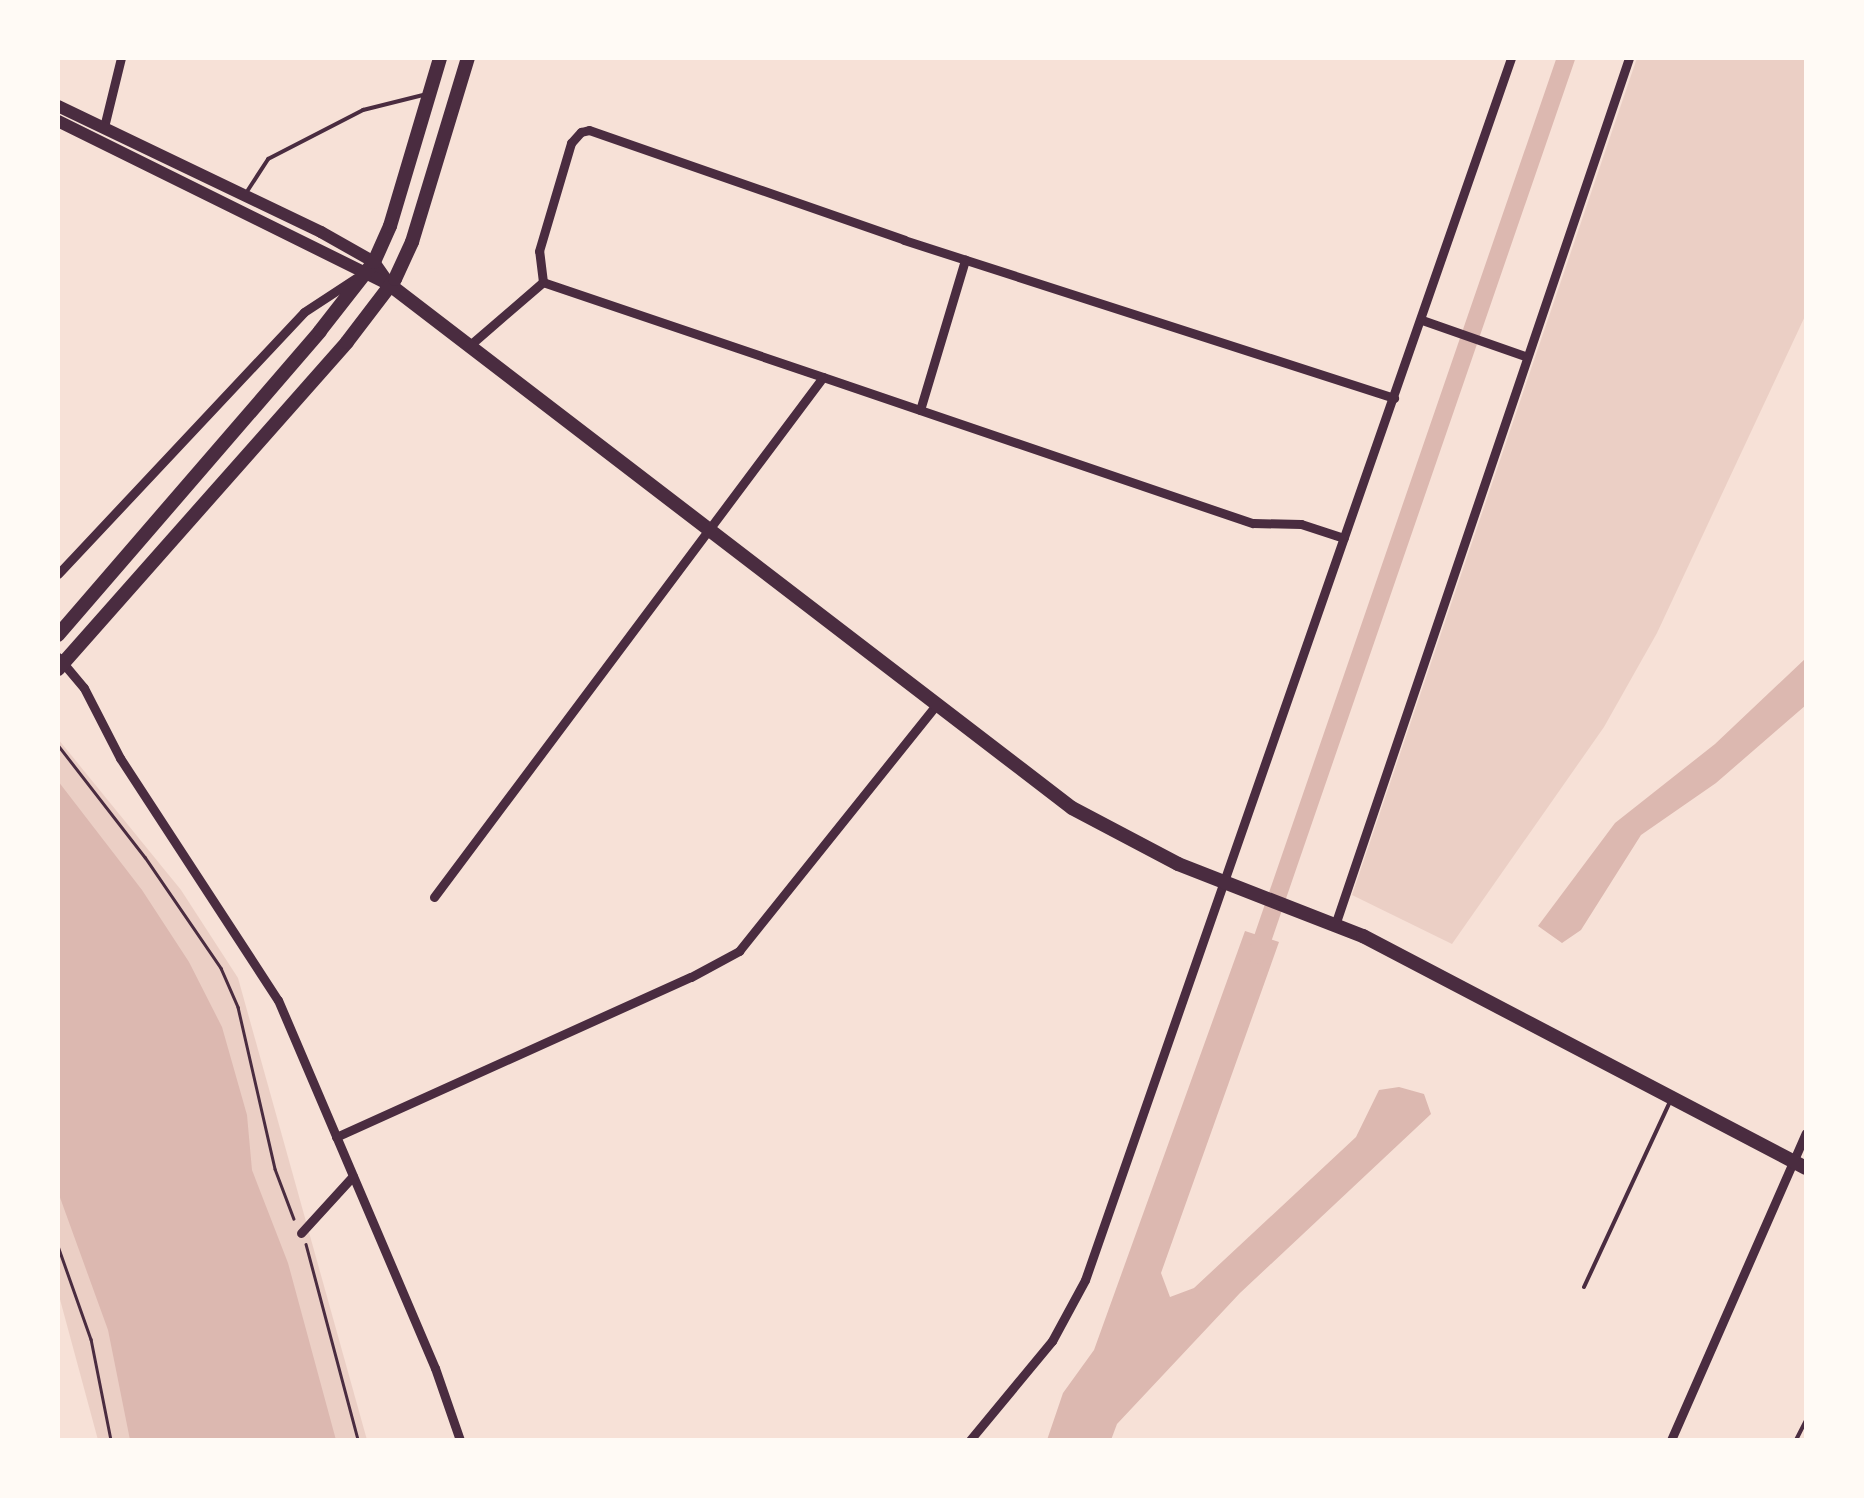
<!DOCTYPE html>
<html>
<head>
<meta charset="utf-8">
<style>
  body { margin:0 }
  #map { position:relative; width:1864px; height:1498px; overflow:hidden; background:#f7e1d7; font-family:Arial,sans-serif }
  div>[style] { position:absolute }
  .green>* { inset:0; background:#ebcfc5 }
  .water>* { inset:0; background:#dcb8b0 }
  .canal>* { height:18px; margin:-9px; padding:0 9px; transform-origin:9px; border-radius:9px; background:#dcb8b0 }
  .path>* { height:2.5px; margin:-1.25px; padding:0 1.25px; transform-origin:1.25px; border-radius:1.25px; background:#4a2c40 }
  .service>* { height:4px; margin:-2px; padding:0 2px; transform-origin:2px; border-radius:2px; background:#4a2c40 }
  .minor>* { height:9px; margin:-4.5px; padding:0 4.5px; transform-origin:4.5px; border-radius:4.5px; background:#4a2c40 }
  .secondary>* { height:12px; margin:-6px; padding:0 6px; transform-origin:6px; border-radius:6px; background:#4a2c40 }
  .primary>* { height:14px; margin:-7px; padding:0 7px; transform-origin:7px; border-radius:7px; background:#4a2c40 }
  span { translate:-50% -50%; white-space:nowrap; text-align:center; line-height:1.15; -webkit-text-stroke:8px #fffaf5; paint-order:stroke }
  .frame { position:absolute; inset:0; border:60px solid #fffaf5; pointer-events:none }
</style>
</head>
<body>
<div id="map">
  <div class="green">
    <div style="clip-path:polygon(1637px 58px,1806px 58px,1806px 314px,1657px 633px,1604px 727px,1452px 944px,1352px 895px)"></div>
    <div style="clip-path:polygon(58px 739px,181px 890px,238px 978px,367px 1440px,98px 1440px,58px 1292px)"></div>
  </div>
  <div class="water">
    <div style="clip-path:polygon(1806px 658px,1806px 705px,1716px 783px,1641px 835px,1581px 930px,1562px 943px,1538px 926px,1615px 823px,1715px 744px)"></div>
    <div style="clip-path:polygon(58px 781px,142px 890px,189px 962px,222px 1027px,247px 1115px,252px 1170px,288px 1263px,336px 1440px,130px 1440px,108px 1330px,58px 1192px)"></div>
    <div style="clip-path:polygon(1245px 931px,1279px 942px,1161px 1273px,1170px 1297px,1194px 1288px,1356px 1137px,1379px 1090px,1399px 1087px,1424px 1094px,1431px 1114px,1240px 1293px,1117px 1424px,1111px 1440px,1047px 1440px,1063px 1393px,1094px 1350px)"></div>
  </div>
  <div class="canal">
    <div style="left:1257px;top:955px;width:949px;rotate:-70.99deg"></div>
  </div>
  <div class="path">
    <div style="left:58px;top:745px;width:142px;rotate:52.2deg"></div>
    <div style="left:145px;top:857px;width:135px;rotate:55.6deg"></div>
    <div style="left:221px;top:968px;width:43px;rotate:66.4deg"></div>
    <div style="left:238px;top:1007px;width:166px;rotate:77.1deg"></div>
    <div style="left:275px;top:1169px;width:53px;rotate:69.2deg"></div>
    <div style="left:306px;top:1244px;width:203px;rotate:75.1deg"></div>
    <div style="left:58px;top:1246px;width:99px;rotate:70.5deg"></div>
    <div style="left:91px;top:1339px;width:103px;rotate:78.8deg"></div>
  </div>
  <div class="service">
    <div style="left:248px;top:190px;width:37px;rotate:-57deg"></div>
    <div style="left:268px;top:159px;width:107px;rotate:-27.3deg"></div>
    <div style="left:363px;top:110px;width:66px;rotate:-14deg"></div>
    <div style="left:1584px;top:1287px;width:204px;rotate:-65.1deg"></div>
    <div style="left:1796px;top:1440px;width:22px;rotate:-63deg"></div>
  </div>
  <div class="minor">
    <div style="left:104px;top:127px;width:71px;rotate:-76.2deg"></div>
    <div style="left:543px;top:282px;width:31px;rotate:-97deg"></div>
    <div style="left:539px;top:251px;width:113px;rotate:-73.5deg"></div>
    <div style="left:571px;top:143px;width:15px;rotate:-48deg"></div>
    <div style="left:581px;top:132px;width:8px;rotate:-14deg"></div>
    <div style="left:589px;top:130px;width:334px;rotate:19.2deg"></div>
    <div style="left:904px;top:240px;width:515px;rotate:17.87deg"></div>
    <div style="left:1422px;top:320px;width:109px;rotate:19.3deg"></div>
    <div style="left:823px;top:377px;width:454px;rotate:18.8deg"></div>
    <div style="left:1253px;top:523px;width:48px;rotate:1.2deg"></div>
    <div style="left:1301px;top:524px;width:45px;rotate:18deg"></div>
    <div style="left:920px;top:410px;width:157px;rotate:-73.3deg"></div>
    <div style="left:58px;top:574px;width:359px;rotate:-46.8deg"></div>
    <div style="left:304px;top:312px;width:62px;rotate:-33.2deg"></div>
    <div style="left:58px;top:657px;width:40px;rotate:50deg"></div>
    <div style="left:84px;top:688px;width:79px;rotate:62.8deg"></div>
    <div style="left:120px;top:758px;width:289px;rotate:56.9deg"></div>
    <div style="left:278px;top:1000px;width:400px;rotate:66.9deg"></div>
    <div style="left:435px;top:1368px;width:76px;rotate:70.9deg"></div>
    <div style="left:434px;top:897px;width:649px;rotate:-53.2deg"></div>
    <div style="left:823px;top:377px;width:296px;rotate:-161.3deg"></div>
    <div style="left:543px;top:282px;width:96px;rotate:139.2deg"></div>
    <div style="left:1335px;top:925px;width:915px;rotate:-71.27deg"></div>
    <div style="left:336px;top:1137px;width:389px;rotate:-24.3deg"></div>
    <div style="left:691px;top:977px;width:55px;rotate:-28.4deg"></div>
    <div style="left:739px;top:951px;width:318px;rotate:-51.3deg"></div>
    <div style="left:301px;top:1233px;width:77px;rotate:-47.6deg"></div>
    <div style="left:970px;top:1440px;width:129px;rotate:-50.4deg"></div>
    <div style="left:1052px;top:1341px;width:69px;rotate:-61.6deg"></div>
    <div style="left:1085px;top:1280px;width:1294px;rotate:-70.78deg"></div>
    <div style="left:1671px;top:1440px;width:335px;rotate:-66.3deg"></div>
  </div>
  <div class="secondary">
    <div style="left:58px;top:106px;width:292px;rotate:25.6deg"></div>
    <div style="left:321px;top:232px;width:61px;rotate:29.5deg"></div>
    <div style="left:374px;top:262px;width:28px;rotate:55deg"></div>
    <div style="left:58px;top:121px;width:368px;rotate:26.3deg"></div>
  </div>
  <div class="primary">
    <div style="left:390px;top:285px;width:859px;rotate:37.48deg"></div>
    <div style="left:1072px;top:808px;width:120px;rotate:27.8deg"></div>
    <div style="left:1178px;top:864px;width:199px;rotate:21.3deg"></div>
    <div style="left:1363px;top:936px;width:500px;rotate:27.64deg"></div>
    <div style="left:58px;top:635px;width:401px;rotate:-49.2deg"></div>
    <div style="left:320px;top:331px;width:88px;rotate:-52deg"></div>
    <div style="left:374px;top:262px;width:39px;rotate:-66deg"></div>
    <div style="left:390px;top:226px;width:175px;rotate:-73.4deg"></div>
    <div style="left:58px;top:669px;width:436px;rotate:-48.5deg"></div>
    <div style="left:347px;top:342px;width:79px;rotate:-52.7deg"></div>
    <div style="left:395px;top:279px;width:41px;rotate:-65.3deg"></div>
    <div style="left:412px;top:242px;width:192px;rotate:-73.1deg"></div>
  </div>
  <div class="frame"></div>
</div>
</body>
</html>
